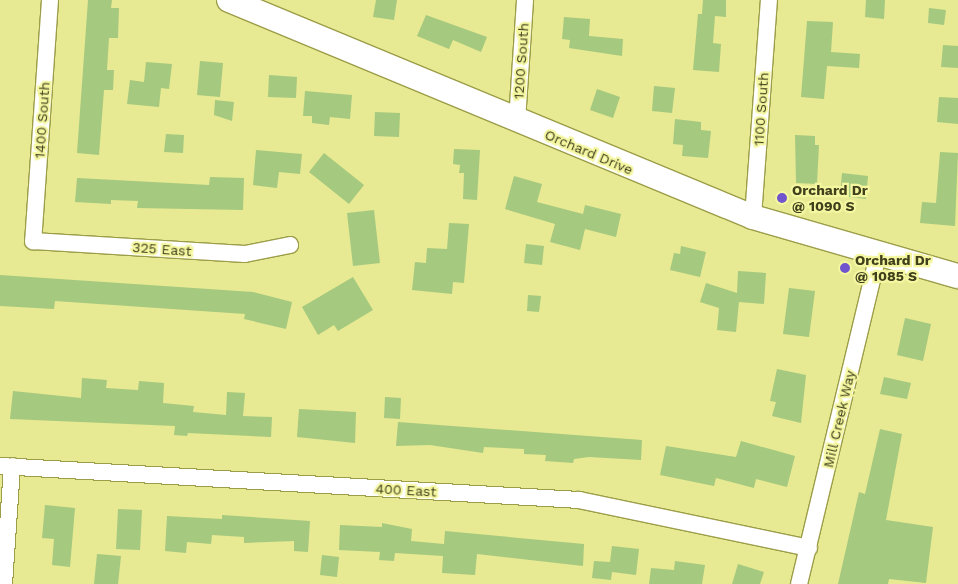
<!DOCTYPE html>
<html>
<head>
<meta charset="utf-8">
<style>
  body { margin:0 }
  #map { position:relative; width:958px; height:584px; overflow:hidden; background:#e7e993; font-family:"Work Sans",sans-serif }
  div>[style] { position:absolute }
  .building>* { inset:0; background:#a5c97e }
  .roads { filter:drop-shadow(1px 0 #9c9d48) drop-shadow(-1px 0 #9c9d48) drop-shadow(0 1px #9c9d48) drop-shadow(0 -1px #9c9d48) }
  .street>* { height:16px; margin:-8px; padding:0 8px; transform-origin:8px; border-radius:8px; background:#fff }
  .secondary>* { height:24px; margin:-12px; padding:0 12px; transform-origin:12px; border-radius:12px; background:#fff }
  .dots>* { width:14px; height:14px; translate:-50% -50%; box-sizing:border-box; border:2px solid #f4f6a0; border-radius:50% }
  span { translate:-50% -50%; white-space:nowrap; text-align:center; line-height:1.15; -webkit-text-stroke:4.5px #f4f6a0; paint-order:stroke }
  .street-label { font-size:14px; color:#3f3f1c }
  .poi-label { font-size:14px; color:#3f3f1c; font-weight:700 }
  .left { translate:0 -50%; text-align:left }
</style>
</head>
<body>
<div id="map">
  <div class="building">
    <div style="clip-path:polygon(88px 0,112px 0,111px 8px,119px 8px,118px 38px,109px 38px,107px 70px,114px 70px,113px 90px,104px 90px,99px 155px,77px 153px)"></div>
    <div style="clip-path:polygon(376px 0,397px 0,394px 20px,373px 17px)"></div>
    <div style="clip-path:polygon(703px 0,726px 0,726px 17px,715px 16px,713px 43px,721px 44px,719px 72px,693px 70px,698px 14px,702px 14px)"></div>
    <div style="clip-path:polygon(866px 0,885px 0,884px 19px,865px 17px)"></div>
    <div style="clip-path:polygon(929px 8px,946px 10px,944px 25px,928px 23px)"></div>
    <div style="clip-path:polygon(426px 15px,487px 37px,481px 52px,453px 40px,449px 49px,417px 36px)"></div>
    <div style="clip-path:polygon(564px 17px,590px 19px,589px 36px,623px 39px,622px 56px,569px 48px,570px 40px,562px 39px)"></div>
    <div style="clip-path:polygon(807px 21px,833px 22px,831px 52px,860px 54px,859px 68px,827px 66px,824px 99px,801px 97px)"></div>
    <div style="clip-path:polygon(943px 45px,958px 46px,958px 68px,941px 67px)"></div>
    <div style="clip-path:polygon(200px 61px,223px 63px,220px 97px,197px 95px)"></div>
    <div style="clip-path:polygon(146px 62px,172px 64px,169px 89px,161px 88px,159px 107px,127px 104px,130px 80px,144px 82px)"></div>
    <div style="clip-path:polygon(269px 75px,297px 77px,296px 98px,268px 97px)"></div>
    <div style="clip-path:polygon(654px 86px,675px 88px,672px 113px,652px 111px)"></div>
    <div style="clip-path:polygon(597px 89px,620px 97px,613px 118px,590px 110px)"></div>
    <div style="clip-path:polygon(305px 91px,352px 95px,350px 119px,330px 117px,329px 125px,312px 123px,312px 116px,303px 116px)"></div>
    <div style="clip-path:polygon(939px 97px,958px 98px,958px 124px,937px 122px)"></div>
    <div style="clip-path:polygon(215px 100px,234px 102px,232px 121px,214px 115px)"></div>
    <div style="clip-path:polygon(375px 112px,400px 113px,399px 137px,374px 136px)"></div>
    <div style="clip-path:polygon(675px 119px,701px 122px,701px 130px,711px 131px,708px 158px,682px 156px,683px 145px,673px 144px)"></div>
    <div style="clip-path:polygon(166px 134px,184px 135px,183px 153px,164px 152px)"></div>
    <div style="clip-path:polygon(795px 135px,815px 136px,815px 145px,819px 145px,817px 184px,796px 183px)"></div>
    <div style="clip-path:polygon(454px 149px,480px 150px,477px 200px,463px 199px,464px 173px,459px 173px,460px 165px,453px 164px)"></div>
    <div style="clip-path:polygon(256px 150px,302px 154px,300px 174px,279px 172px,277px 188px,253px 185px)"></div>
    <div style="clip-path:polygon(940px 152px,958px 153px,955px 226px,920px 223px,922px 202px,936px 203px)"></div>
    <div style="clip-path:polygon(324px 153px,364px 185px,349px 204px,309px 172px)"></div>
    <div style="clip-path:polygon(842px 173px,868px 176px,866px 199px,840px 196px)"></div>
    <div style="clip-path:polygon(514px 176px,542px 184px,537px 202px,583px 214px,585px 205px,621px 214px,616px 237px,585px 229px,580px 250px,550px 242px,555px 224px,505px 209px)"></div>
    <div style="clip-path:polygon(210px 177px,244px 178px,243px 210px,137px 208px,138px 201px,111px 200px,111px 204px,75px 202px,77px 178px,209px 185px)"></div>
    <div style="clip-path:polygon(374px 210px,380px 263px,353px 266px,347px 213px)"></div>
    <div style="clip-path:polygon(449px 223px,469px 224px,464px 283px,453px 282px,452px 294px,412px 290px,415px 262px,426px 263px,427px 248px,447px 249px)"></div>
    <div style="clip-path:polygon(526px 244px,544px 246px,542px 265px,524px 263px)"></div>
    <div style="clip-path:polygon(681px 246px,706px 252px,700px 277px,670px 270px,674px 253px,680px 254px)"></div>
    <div style="clip-path:polygon(738px 271px,766px 273px,764px 304px,739px 302px,736px 332px,717px 330px,719px 308px,700px 302px,706px 283px,737px 293px)"></div>
    <div style="clip-path:polygon(0 275px,253px 292px,292px 302px,286px 329px,244px 319px,245px 314px,55px 301px,54px 309px,0 306px)"></div>
    <div style="clip-path:polygon(353px 277px,373px 310px,338px 331px,334px 325px,318px 335px,302px 307px)"></div>
    <div style="clip-path:polygon(789px 288px,815px 291px,809px 337px,783px 334px)"></div>
    <div style="clip-path:polygon(528px 295px,541px 296px,539px 312px,527px 311px)"></div>
    <div style="clip-path:polygon(905px 318px,931px 324px,923px 361px,897px 355px)"></div>
    <div style="clip-path:polygon(777px 369px,806px 375px,801px 423px,772px 416px,776px 402px,770px 401px)"></div>
    <div style="clip-path:polygon(884px 377px,911px 383px,907px 399px,880px 394px)"></div>
    <div style="clip-path:polygon(82px 378px,107px 380px,106px 388px,138px 390px,139px 381px,164px 383px,163px 403px,194px 406px,193px 412px,226px 415px,227px 392px,245px 393px,243px 416px,272px 417px,271px 437px,188px 433px,187px 436px,174px 435px,175px 426px,10px 419px,13px 391px,81px 398px)"></div>
    <div style="clip-path:polygon(385px 397px,401px 398px,400px 419px,384px 418px)"></div>
    <div style="clip-path:polygon(299px 409px,356px 412px,355px 443px,297px 437px)"></div>
    <div style="clip-path:polygon(398px 422px,642px 440px,641px 460px,589px 457px,574px 459px,573px 463px,545px 461px,546px 455px,524px 454px,524px 449px,484px 447px,483px 453px,430px 445px,396px 446px)"></div>
    <div style="clip-path:polygon(880px 429px,902px 434px,886px 520px,933px 527px,926px 583px,889px 579px,888px 584px,838px 584px,859px 492px,865px 494px)"></div>
    <div style="clip-path:polygon(741px 441px,795px 456px,787px 487px,756px 479px,754px 488px,716px 478px,714px 486px,660px 475px,666px 446px,736px 457px)"></div>
    <div style="clip-path:polygon(45px 505px,75px 508px,70px 567px,52px 565px,54px 539px,42px 538px)"></div>
    <div style="clip-path:polygon(118px 509px,142px 510px,140px 550px,116px 549px)"></div>
    <div style="clip-path:polygon(222px 515px,310px 521px,308px 552px,294px 551px,294px 541px,244px 543px,244px 537px,212px 535px,211px 544px,187px 542px,186px 553px,165px 551px,167px 516px,222px 519px)"></div>
    <div style="clip-path:polygon(382px 523px,412px 529px,411px 541px,444px 544px,445px 531px,584px 544px,583px 566px,477px 554px,475px 575px,442px 573px,443px 556px,395px 553px,394px 561px,379px 560px,380px 552px,339px 550px,340px 525px,382px 527px)"></div>
    <div style="clip-path:polygon(612px 546px,639px 549px,636px 575px,612px 572px,611px 580px,592px 578px,594px 561px,610px 562px)"></div>
    <div style="clip-path:polygon(97px 554px,121px 556px,118px 584px,94px 584px)"></div>
    <div style="clip-path:polygon(322px 555px,339px 557px,337px 577px,320px 575px)"></div>
    <div style="clip-path:polygon(675px 561px,705px 565px,702px 584px,649px 584px,651px 568px,674px 570px)"></div>
    <div style="clip-path:polygon(738px 564px,764px 572px,760px 584px,732px 584px)"></div>
  </div>
  <div class="roads">
    <div class="street">
      <div style="left:50px;top:0;width:242px;rotate:94deg"></div>
      <div style="left:33px;top:241px;width:212px;rotate:3.5deg"></div>
      <div style="left:245px;top:254px;width:46px;rotate:-11.3deg"></div>
      <div style="left:517px;top:121px;width:121px;rotate:-86.2deg"></div>
      <div style="left:753px;top:217px;width:218px;rotate:-85.8deg"></div>
      <div style="left:0;top:466px;width:580px;rotate:3.36deg"></div>
      <div style="left:579px;top:500px;width:235px;rotate:11.8deg"></div>
      <div style="left:4px;top:584px;width:118px;rotate:-86.1deg"></div>
      <div style="left:799px;top:584px;width:338px;rotate:-76.5deg"></div>
    </div>
    <div class="secondary">
      <div style="left:229px;top:0;width:567px;rotate:22.5deg"></div>
      <div style="left:753px;top:217px;width:213px;rotate:16.1deg"></div>
    </div>
  </div>
  <div class="dots">
    <div style="left:782px;top:198px;background:#7054cd"></div>
    <div style="left:845px;top:268px;background:#7054cd"></div>
  </div>
  <div class="street-label">
    <span style="left:521px;top:61px;rotate:-86deg">1200 South</span>
    <span style="left:761px;top:109px;rotate:-86deg">1100 South</span>
    <span style="left:42px;top:120px;rotate:-86deg">1400 South</span>
    <span style="left:589px;top:152px;rotate:23deg">Orchard Drive</span>
    <span style="left:162px;top:249px;rotate:4deg">325 East</span>
    <span style="left:839px;top:419px;rotate:-77deg">Mill Creek Way</span>
    <span style="left:406px;top:490px;rotate:3deg">400 East</span>
  </div>
  <div class="poi-label">
    <span class="left" style="left:792px;top:198px">Orchard Dr<br>@ 1090 S</span>
    <span class="left" style="left:855px;top:268px">Orchard Dr<br>@ 1085 S</span>
  </div>
</div>
</body>
</html>
